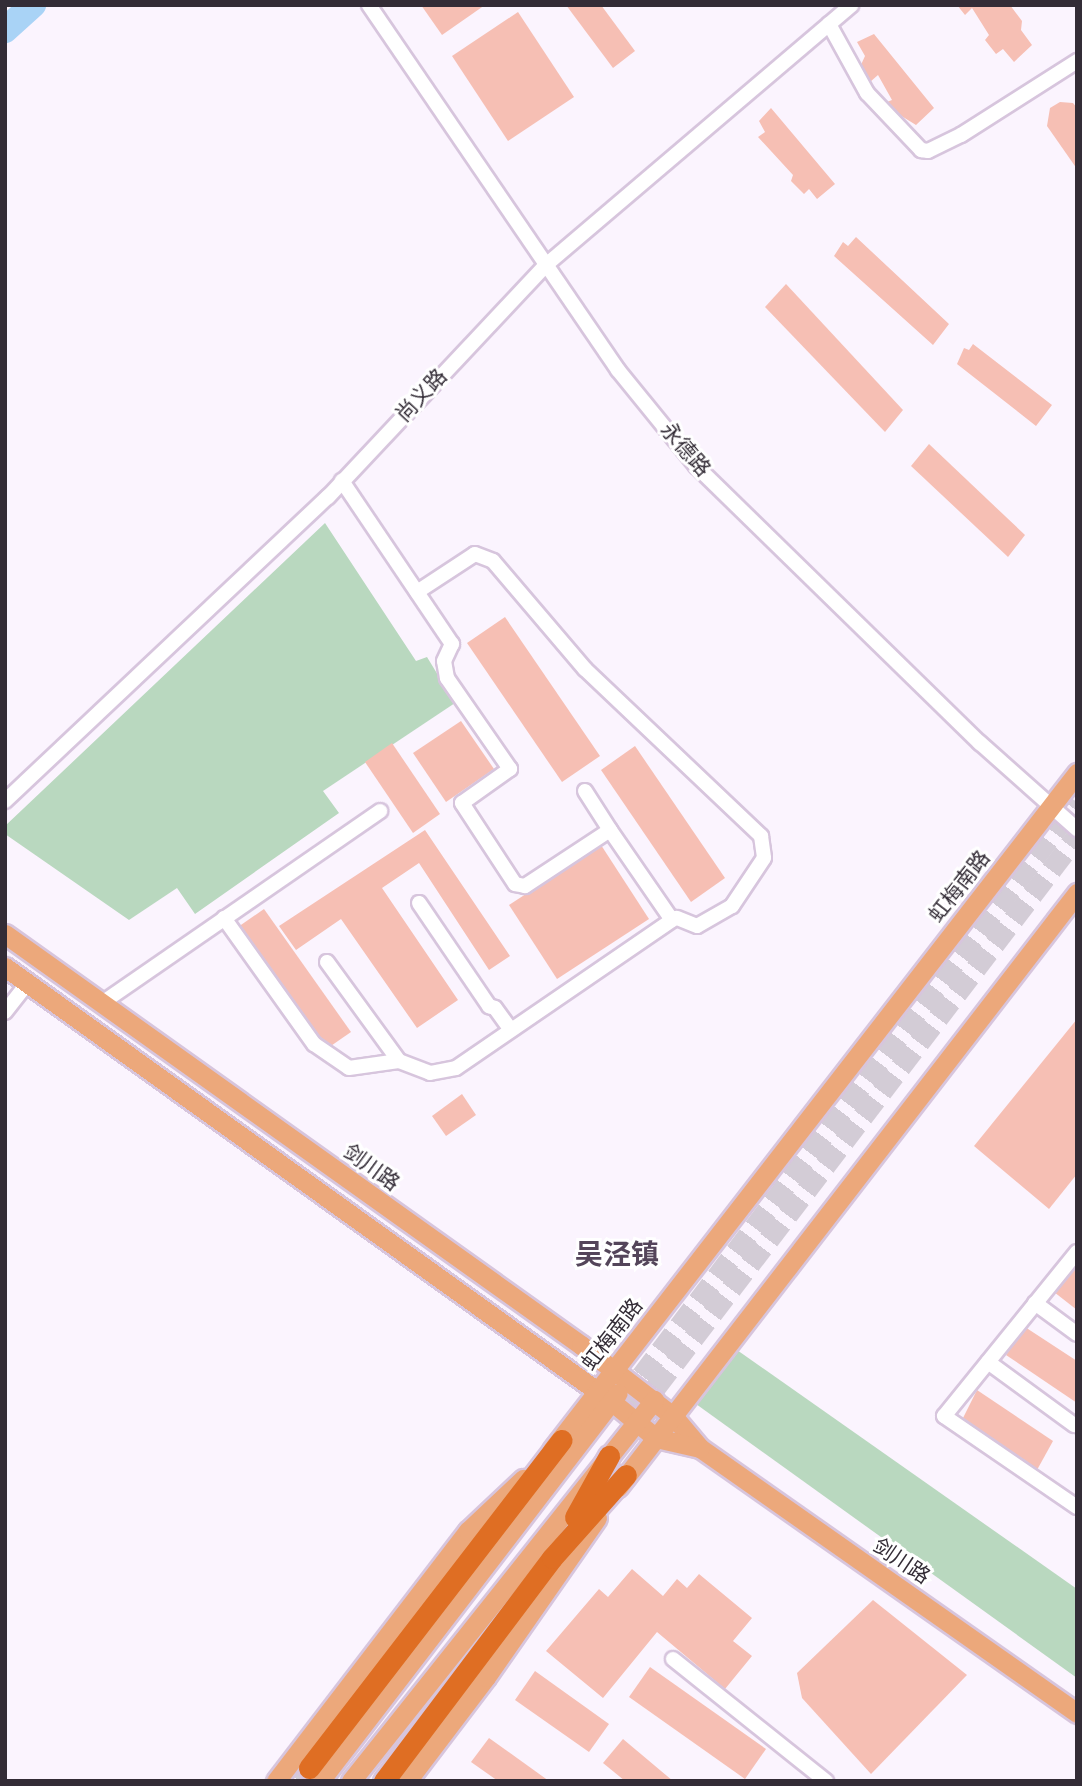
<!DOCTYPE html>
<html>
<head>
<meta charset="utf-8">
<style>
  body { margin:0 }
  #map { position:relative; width:1082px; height:1786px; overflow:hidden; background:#fbf4fe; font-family:"Varela Round","Noto Sans SC",sans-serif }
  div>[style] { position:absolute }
  .green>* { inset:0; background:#b9d8bf }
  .river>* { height:26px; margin:-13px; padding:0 13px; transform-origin:13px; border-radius:13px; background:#a9d3f6 }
  .building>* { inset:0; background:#f6bfb4 }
  .highway-tunnel>* { height:21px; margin-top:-10.5px; transform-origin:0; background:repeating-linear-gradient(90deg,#d3ccd6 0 21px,transparent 0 31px) }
  .roads { filter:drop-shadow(2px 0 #d7c5dd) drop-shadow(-2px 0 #d7c5dd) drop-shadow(0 2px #d7c5dd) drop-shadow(0 -2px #d7c5dd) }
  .minor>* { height:14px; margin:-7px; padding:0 7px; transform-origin:7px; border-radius:7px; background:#fff }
  .major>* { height:19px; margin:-9.5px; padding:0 9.5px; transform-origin:9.5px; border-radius:9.5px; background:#eca87b }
  .highway>* { height:21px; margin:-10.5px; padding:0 10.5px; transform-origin:10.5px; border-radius:10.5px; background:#df6e23 }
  span { translate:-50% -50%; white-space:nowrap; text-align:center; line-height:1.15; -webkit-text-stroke:6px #fff; paint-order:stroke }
  .street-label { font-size:21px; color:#332c36 }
  .district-label { font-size:28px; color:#54455a; font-weight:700 }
  .frame { position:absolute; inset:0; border:7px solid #332c36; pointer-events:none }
</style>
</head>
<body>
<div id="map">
  <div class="green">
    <div style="clip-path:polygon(325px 523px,416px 661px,427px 657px,455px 703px,323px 791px,339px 813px,195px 914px,177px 888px,129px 920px,5px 834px,5px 826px)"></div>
    <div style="clip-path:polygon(737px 1350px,1077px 1589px,1077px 1678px,696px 1404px)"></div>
  </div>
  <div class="river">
    <div style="left:5px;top:30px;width:38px;rotate:-42deg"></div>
  </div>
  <div class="building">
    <div style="clip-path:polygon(421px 5px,485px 5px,442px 35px)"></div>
    <div style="clip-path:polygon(566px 5px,601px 5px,635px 51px,613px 68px)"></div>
    <div style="clip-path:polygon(957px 5px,1010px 5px,1022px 21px,1021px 30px,1032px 45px,1014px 62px,1003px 49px,996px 54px,985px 40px,989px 35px,972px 8px,965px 15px)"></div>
    <div style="clip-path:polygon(518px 12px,574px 97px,508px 141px,452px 56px)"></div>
    <div style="clip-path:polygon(874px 34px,934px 108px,916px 125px,882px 104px,892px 100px,878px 75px,870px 82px,860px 67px,865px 56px,857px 42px)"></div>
    <div style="clip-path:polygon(1060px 102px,1073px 103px,1077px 108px,1077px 169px,1047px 126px,1050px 108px)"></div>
    <div style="clip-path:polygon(771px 108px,835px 184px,817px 199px,809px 189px,804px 194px,791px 181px,793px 175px,758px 137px,765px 132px,759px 121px)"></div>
    <div style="clip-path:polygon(856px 237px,949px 324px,933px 345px,834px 256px,843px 242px,848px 246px)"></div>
    <div style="clip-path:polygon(786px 284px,903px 410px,885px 432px,765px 307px)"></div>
    <div style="clip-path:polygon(973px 344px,1052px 405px,1036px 426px,957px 364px,964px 348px,969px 350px)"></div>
    <div style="clip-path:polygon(929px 444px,1025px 535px,1008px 557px,911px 466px)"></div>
    <div style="clip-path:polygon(505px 617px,600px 756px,562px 782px,467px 643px)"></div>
    <div style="clip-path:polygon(461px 721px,494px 769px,446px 802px,413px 753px)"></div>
    <div style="clip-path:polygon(392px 743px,440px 814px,413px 833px,365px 762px)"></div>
    <div style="clip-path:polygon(635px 746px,725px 878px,691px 902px,601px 770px)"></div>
    <div style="clip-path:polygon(425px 830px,510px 956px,489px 970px,419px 863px,382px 888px,458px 1000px,417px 1028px,341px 919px,296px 950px,279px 926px)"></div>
    <div style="clip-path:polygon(601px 845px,649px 919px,557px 979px,509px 905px)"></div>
    <div style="clip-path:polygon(264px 909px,351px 1032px,325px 1050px,238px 927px)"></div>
    <div style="clip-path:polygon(1077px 1019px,1077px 1174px,1049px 1209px,974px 1146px)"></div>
    <div style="clip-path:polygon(462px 1094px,476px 1115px,446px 1136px,432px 1116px)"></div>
    <div style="clip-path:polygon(1073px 1268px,1077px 1270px,1077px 1310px,1054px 1292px)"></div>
    <div style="clip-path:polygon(1025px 1327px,1077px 1361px,1077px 1403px,1006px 1355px)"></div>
    <div style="clip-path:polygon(977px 1390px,1053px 1441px,1037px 1470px,962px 1420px)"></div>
    <div style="clip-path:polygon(632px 1569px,663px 1596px,677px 1579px,687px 1588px,699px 1574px,752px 1618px,733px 1641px,752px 1656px,725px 1689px,657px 1632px,603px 1698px,546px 1651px,599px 1589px,608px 1597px)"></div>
    <div style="clip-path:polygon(873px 1600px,967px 1675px,871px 1774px,802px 1698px,797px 1673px)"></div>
    <div style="clip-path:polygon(650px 1667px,766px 1749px,745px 1779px,629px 1697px)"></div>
    <div style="clip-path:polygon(535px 1671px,609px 1724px,589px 1752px,515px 1700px)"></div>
    <div style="clip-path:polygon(489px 1738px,549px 1781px,498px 1781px,471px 1762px)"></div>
    <div style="clip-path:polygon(623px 1739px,673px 1781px,625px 1781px,603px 1763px)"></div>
  </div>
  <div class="highway-tunnel">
    <div style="left:623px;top:1400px;width:751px;rotate:-52.79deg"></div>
    <div style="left:637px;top:1412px;width:725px;rotate:-52.62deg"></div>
    <div style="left:300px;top:1781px;width:16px;rotate:-55deg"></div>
  </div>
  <div class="roads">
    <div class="minor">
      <div style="left:369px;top:5px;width:442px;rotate:55.7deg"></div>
      <div style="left:618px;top:370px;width:124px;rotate:50.9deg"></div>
      <div style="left:696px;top:466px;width:397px;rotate:44.3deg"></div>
      <div style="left:980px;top:743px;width:130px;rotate:41.6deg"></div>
      <div style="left:829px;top:24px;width:79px;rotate:61.2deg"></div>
      <div style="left:867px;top:93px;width:79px;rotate:46.5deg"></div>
      <div style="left:921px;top:150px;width:7px;rotate:8deg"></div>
      <div style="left:928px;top:151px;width:37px;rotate:-26deg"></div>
      <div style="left:961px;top:135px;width:138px;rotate:-32.5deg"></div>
      <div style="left:417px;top:592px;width:69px;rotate:-33.2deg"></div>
      <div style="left:475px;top:554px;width:19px;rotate:21deg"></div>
      <div style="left:493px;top:561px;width:142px;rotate:49.6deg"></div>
      <div style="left:585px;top:669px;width:243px;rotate:43.5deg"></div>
      <div style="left:761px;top:836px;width:22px;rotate:82deg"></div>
      <div style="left:764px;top:858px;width:58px;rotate:123.7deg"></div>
      <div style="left:732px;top:906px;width:40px;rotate:150.3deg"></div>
      <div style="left:697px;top:926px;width:22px;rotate:-158deg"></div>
      <div style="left:585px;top:791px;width:46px;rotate:57.3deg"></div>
      <div style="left:5px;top:801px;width:444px;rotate:-43.3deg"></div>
      <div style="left:328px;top:497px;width:318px;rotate:-46.8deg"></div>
      <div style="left:546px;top:265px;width:401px;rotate:-40.4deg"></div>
      <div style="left:419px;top:903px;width:125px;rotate:55.8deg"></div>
      <div style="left:489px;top:1006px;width:6px;rotate:18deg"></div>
      <div style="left:495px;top:1008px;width:27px;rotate:54deg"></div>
      <div style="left:224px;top:918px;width:155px;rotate:54.5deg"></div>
      <div style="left:314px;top:1044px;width:42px;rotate:34.4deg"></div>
      <div style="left:349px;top:1068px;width:50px;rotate:-8deg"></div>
      <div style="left:399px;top:1061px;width:33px;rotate:21deg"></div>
      <div style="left:430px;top:1073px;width:26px;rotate:-11deg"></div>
      <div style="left:456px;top:1068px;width:262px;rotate:-34.4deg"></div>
      <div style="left:672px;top:920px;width:109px;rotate:-124.6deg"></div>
      <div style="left:610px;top:830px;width:102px;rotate:146.6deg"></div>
      <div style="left:525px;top:886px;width:10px;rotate:-169deg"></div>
      <div style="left:515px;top:884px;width:97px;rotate:-123.2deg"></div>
      <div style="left:462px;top:803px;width:59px;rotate:-35.3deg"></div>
      <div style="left:510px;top:769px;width:111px;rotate:-124.7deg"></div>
      <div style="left:447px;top:678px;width:17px;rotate:-100deg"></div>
      <div style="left:444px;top:661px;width:19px;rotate:-65deg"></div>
      <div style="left:452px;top:644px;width:197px;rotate:-124deg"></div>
      <div style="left:327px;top:962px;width:122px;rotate:54deg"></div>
      <div style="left:102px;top:1003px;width:338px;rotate:-34.6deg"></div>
      <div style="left:5px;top:1012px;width:36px;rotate:-52deg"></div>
      <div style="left:1077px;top:1252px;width:211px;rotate:129deg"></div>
      <div style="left:944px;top:1416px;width:161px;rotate:34.4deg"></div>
      <div style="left:1035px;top:1303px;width:52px;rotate:36.4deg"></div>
      <div style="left:988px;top:1362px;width:107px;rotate:36.2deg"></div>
      <div style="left:673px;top:1659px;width:196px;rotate:38.6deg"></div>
    </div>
    <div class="major">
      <div style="left:5px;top:934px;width:708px;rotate:35.51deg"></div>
      <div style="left:581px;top:1345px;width:116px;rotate:37.7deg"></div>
      <div style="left:673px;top:1416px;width:42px;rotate:49.8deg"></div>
      <div style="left:700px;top:1448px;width:461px;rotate:35.1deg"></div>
      <div style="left:5px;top:967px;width:745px;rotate:35.61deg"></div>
      <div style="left:611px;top:1401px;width:58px;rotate:39.4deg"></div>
      <div style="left:656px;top:1438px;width:45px;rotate:12.8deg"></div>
      <div style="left:552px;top:1450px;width:857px;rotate:-52.21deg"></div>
      <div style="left:618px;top:1487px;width:751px;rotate:-52.31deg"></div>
      <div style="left:276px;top:1781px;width:315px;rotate:-52.5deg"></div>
      <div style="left:468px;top:1531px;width:76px;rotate:-43.4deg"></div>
      <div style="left:320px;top:1781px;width:489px;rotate:-52.5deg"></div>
      <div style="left:351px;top:1781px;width:487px;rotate:-51.5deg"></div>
      <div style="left:407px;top:1781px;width:131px;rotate:-52.8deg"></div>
      <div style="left:486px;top:1677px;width:194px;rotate:-55.1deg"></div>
    </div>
    <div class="highway">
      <div style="left:575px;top:1517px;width:70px;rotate:-60.9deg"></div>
      <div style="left:309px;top:1768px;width:414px;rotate:-52.4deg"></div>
      <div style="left:384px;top:1781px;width:279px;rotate:-53deg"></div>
      <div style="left:552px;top:1558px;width:111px;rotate:-48.3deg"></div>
    </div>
  </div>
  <div class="street-label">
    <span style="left:422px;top:396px;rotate:-47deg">尚义路</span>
    <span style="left:685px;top:450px;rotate:49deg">永德路</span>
    <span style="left:960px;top:887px;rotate:-52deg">虹梅南路</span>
    <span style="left:371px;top:1168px;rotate:36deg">剑川路</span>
    <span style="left:613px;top:1335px;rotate:-52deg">虹梅南路</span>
    <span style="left:901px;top:1562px;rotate:34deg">剑川路</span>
  </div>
  <div class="district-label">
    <span style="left:617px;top:1255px">吴泾镇</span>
  </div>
  <div class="frame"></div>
</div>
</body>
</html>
